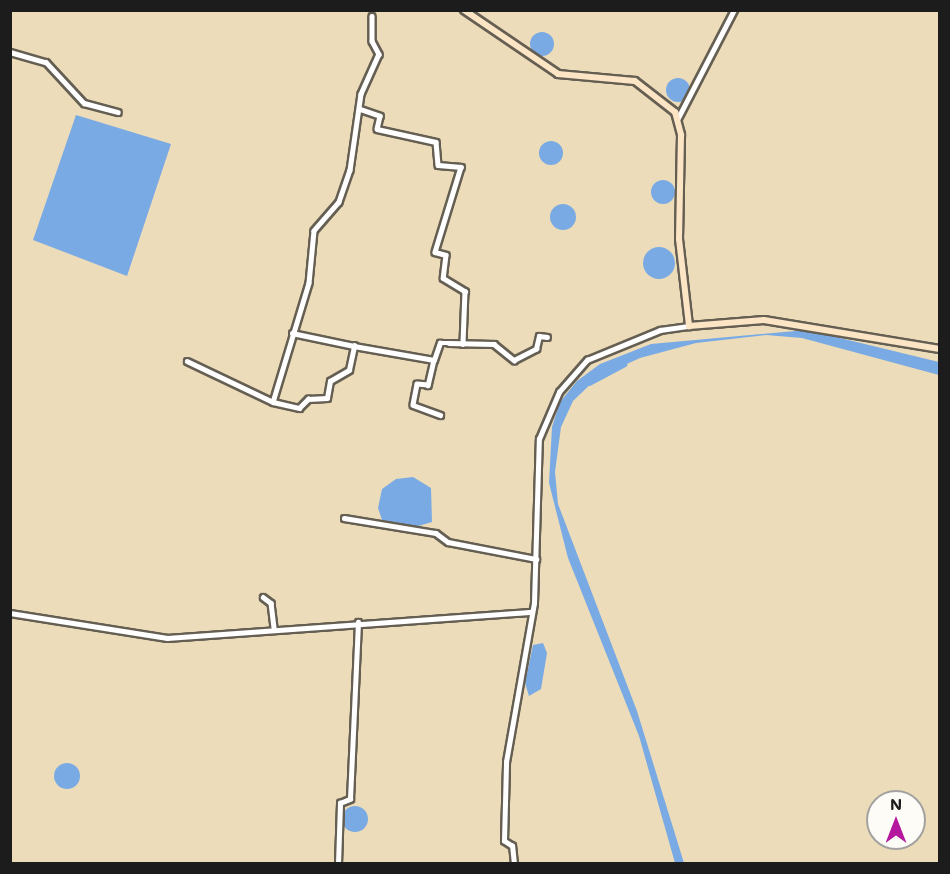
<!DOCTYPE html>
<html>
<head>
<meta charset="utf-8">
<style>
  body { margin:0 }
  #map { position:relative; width:950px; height:874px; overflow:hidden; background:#eddcb9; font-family:Mali,sans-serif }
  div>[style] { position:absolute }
  .water>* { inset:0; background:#79aae4 }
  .round { border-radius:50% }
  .canal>* { height:4.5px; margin:-2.25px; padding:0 2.25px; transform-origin:2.25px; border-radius:2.25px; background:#79aae4 }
  .roads { filter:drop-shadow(2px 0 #655f53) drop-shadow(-2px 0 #655f53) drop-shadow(0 2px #655f53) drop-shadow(0 -2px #655f53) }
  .street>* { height:4.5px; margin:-2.25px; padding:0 2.25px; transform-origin:2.25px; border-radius:2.25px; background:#fff }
  .secondary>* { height:6px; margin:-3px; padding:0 3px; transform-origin:3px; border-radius:3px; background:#fce5c4 }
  span { translate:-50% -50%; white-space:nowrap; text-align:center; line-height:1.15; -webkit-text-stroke:5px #fdfcf7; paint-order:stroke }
  .frame { position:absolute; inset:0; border:12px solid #1c1c1c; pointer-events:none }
  .north { position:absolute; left:866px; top:790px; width:60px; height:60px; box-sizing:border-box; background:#fdfcf7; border:2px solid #a3a29f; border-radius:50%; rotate:0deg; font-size:16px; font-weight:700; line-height:24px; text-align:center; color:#1c1c1c }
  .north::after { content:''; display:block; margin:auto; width:21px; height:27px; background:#b5179e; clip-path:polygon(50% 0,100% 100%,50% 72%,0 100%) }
</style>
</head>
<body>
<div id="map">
  <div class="water">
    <div class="round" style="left:530px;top:32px;width:24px;height:24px"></div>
    <div class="round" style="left:666px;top:78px;width:24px;height:24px"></div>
    <div style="clip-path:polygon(76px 115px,171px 144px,127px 276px,33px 240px)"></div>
    <div class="round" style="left:539px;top:141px;width:24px;height:24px"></div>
    <div class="round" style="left:651px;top:180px;width:24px;height:24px"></div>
    <div class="round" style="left:550px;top:204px;width:26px;height:26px"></div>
    <div class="round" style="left:643px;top:247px;width:32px;height:32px"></div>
    <div style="clip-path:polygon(807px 330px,939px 362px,939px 375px,802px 338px,766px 335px,696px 343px,640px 358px,598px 377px,573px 401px,561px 427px,555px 472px,558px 504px,637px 711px,684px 863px,675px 863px,639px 736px,568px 558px,549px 483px,552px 427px,560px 402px,577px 381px,600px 364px,651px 344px)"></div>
    <div style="clip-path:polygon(413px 477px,431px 488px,432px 522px,415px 527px,382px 520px,378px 508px,382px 489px,396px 479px)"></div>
    <div style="clip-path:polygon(543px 643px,547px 653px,541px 689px,529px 696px,525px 683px,533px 645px)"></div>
    <div class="round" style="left:54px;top:763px;width:26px;height:26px"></div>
    <div class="round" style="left:342px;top:806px;width:26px;height:26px"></div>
  </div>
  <div class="canal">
    <div style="left:589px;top:383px;width:40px;rotate:-28deg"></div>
  </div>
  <div class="roads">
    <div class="street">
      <div style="left:372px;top:16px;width:25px;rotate:90deg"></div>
      <div style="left:372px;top:41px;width:15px;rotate:62deg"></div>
      <div style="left:379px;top:54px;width:44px;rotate:114.2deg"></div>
      <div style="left:361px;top:94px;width:77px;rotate:98.2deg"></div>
      <div style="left:350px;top:170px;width:34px;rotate:109deg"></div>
      <div style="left:339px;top:202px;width:38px;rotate:131deg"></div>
      <div style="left:314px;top:231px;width:52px;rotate:95.5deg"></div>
      <div style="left:309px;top:283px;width:124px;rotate:106.8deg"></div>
      <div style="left:273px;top:402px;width:27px;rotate:13deg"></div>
      <div style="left:299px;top:408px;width:13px;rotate:-45deg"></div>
      <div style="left:308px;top:399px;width:19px;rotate:-3deg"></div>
      <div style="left:327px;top:398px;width:17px;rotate:-80deg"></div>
      <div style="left:330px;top:381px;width:22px;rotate:-30deg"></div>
      <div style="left:349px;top:370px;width:25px;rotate:-78deg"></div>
      <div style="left:354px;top:346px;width:81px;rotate:9.9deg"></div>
      <div style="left:434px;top:360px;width:26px;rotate:103deg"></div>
      <div style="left:428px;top:385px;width:11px;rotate:-175deg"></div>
      <div style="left:417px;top:384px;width:21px;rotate:101deg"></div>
      <div style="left:413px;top:405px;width:29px;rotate:20deg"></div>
      <div style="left:10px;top:52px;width:37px;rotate:16deg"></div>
      <div style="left:46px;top:62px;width:56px;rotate:47.2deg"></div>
      <div style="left:84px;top:103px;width:35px;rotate:15deg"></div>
      <div style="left:360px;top:109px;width:21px;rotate:19deg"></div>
      <div style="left:380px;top:116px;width:13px;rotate:103deg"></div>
      <div style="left:377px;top:129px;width:60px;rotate:12.4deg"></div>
      <div style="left:436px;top:142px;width:23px;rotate:85deg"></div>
      <div style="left:438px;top:165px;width:23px;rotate:5deg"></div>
      <div style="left:461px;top:167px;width:89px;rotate:107deg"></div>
      <div style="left:435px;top:252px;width:11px;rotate:15deg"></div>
      <div style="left:446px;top:255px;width:23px;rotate:97deg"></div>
      <div style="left:443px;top:278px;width:26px;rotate:31deg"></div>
      <div style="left:465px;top:291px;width:53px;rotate:92.2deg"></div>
      <div style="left:678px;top:118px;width:122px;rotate:-62.6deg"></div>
      <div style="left:292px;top:333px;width:63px;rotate:11.8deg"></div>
      <div style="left:434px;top:360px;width:18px;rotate:-71deg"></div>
      <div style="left:440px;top:343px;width:9px"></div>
      <div style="left:449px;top:343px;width:45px;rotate:1.3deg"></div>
      <div style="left:494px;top:344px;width:26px;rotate:39deg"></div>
      <div style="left:514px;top:360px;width:25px;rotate:-27deg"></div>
      <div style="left:536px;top:349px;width:13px;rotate:-77deg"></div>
      <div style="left:539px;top:336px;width:8px;rotate:7deg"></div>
      <div style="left:187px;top:361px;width:95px;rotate:25.5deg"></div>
      <div style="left:344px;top:518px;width:93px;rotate:9.3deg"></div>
      <div style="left:436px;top:533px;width:15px;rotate:37deg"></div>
      <div style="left:448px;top:542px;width:90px;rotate:10.9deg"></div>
      <div style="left:263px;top:597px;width:10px;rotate:37deg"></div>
      <div style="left:271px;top:603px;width:26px;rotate:83deg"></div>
      <div style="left:10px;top:613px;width:159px;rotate:9deg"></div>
      <div style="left:167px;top:638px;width:366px;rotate:-4.1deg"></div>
      <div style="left:338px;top:864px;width:61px;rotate:-88.1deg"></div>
      <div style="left:340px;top:803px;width:11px;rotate:-22deg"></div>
      <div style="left:350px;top:799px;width:177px;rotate:-87.4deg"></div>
      <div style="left:514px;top:864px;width:18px;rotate:-96deg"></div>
      <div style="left:512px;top:846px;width:9px;rotate:-148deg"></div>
      <div style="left:504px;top:841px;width:79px;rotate:-88.5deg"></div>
      <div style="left:506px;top:762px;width:161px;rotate:-80deg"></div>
      <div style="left:534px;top:603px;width:164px;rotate:-88.3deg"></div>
      <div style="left:539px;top:439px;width:51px;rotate:-66.9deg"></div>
      <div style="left:559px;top:392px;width:43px;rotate:-48.8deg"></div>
      <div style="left:587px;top:360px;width:79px;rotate:-22.3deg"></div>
      <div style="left:660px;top:330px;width:29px;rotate:-8deg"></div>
    </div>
    <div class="secondary">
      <div style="left:464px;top:10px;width:114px;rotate:34.2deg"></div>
      <div style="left:558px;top:74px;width:77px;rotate:5.2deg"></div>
      <div style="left:635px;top:81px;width:51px;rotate:37.8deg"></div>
      <div style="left:675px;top:112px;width:24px;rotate:75deg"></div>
      <div style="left:681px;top:135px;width:104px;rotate:91.1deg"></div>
      <div style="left:679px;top:239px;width:88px;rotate:83.4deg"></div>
      <div style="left:689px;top:326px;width:75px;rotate:-4.6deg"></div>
      <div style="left:764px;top:320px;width:178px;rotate:9.4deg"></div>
    </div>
  </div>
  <div class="frame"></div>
  <div class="north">N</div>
</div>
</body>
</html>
